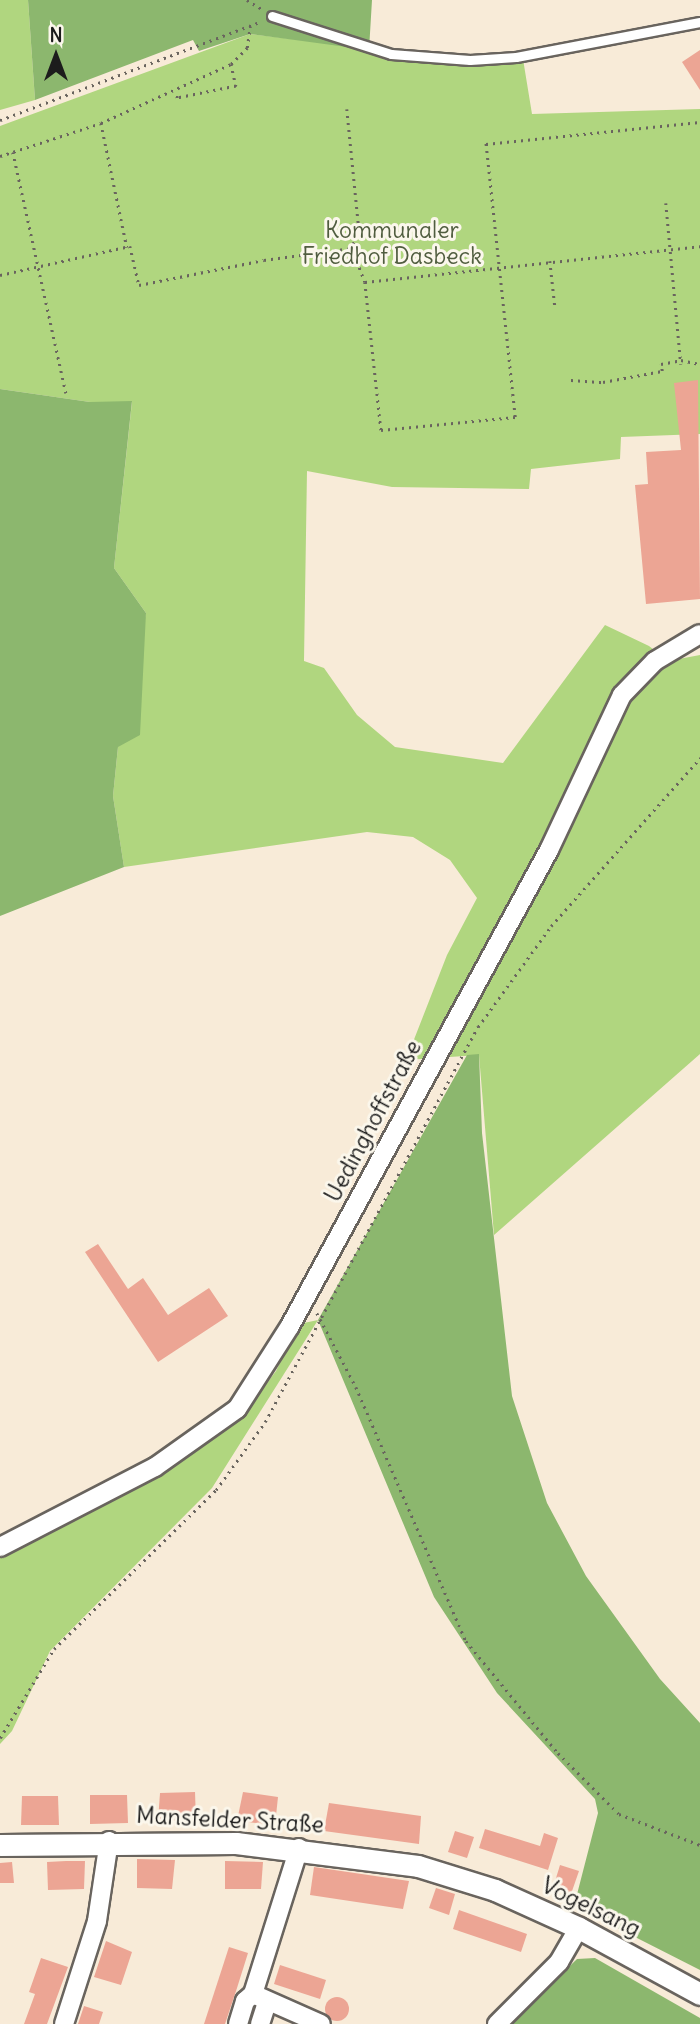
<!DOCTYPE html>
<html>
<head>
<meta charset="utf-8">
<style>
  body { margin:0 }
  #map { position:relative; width:700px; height:2024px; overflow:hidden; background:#f8ebd8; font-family:Delius,sans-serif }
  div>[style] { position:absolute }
  .green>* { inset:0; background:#b0d67f }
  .forest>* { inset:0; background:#8cb76e }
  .building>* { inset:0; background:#eca594 }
  .round { border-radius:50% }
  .path>* { height:2.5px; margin-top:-1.25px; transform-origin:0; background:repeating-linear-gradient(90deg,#69645e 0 2px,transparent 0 7px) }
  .roads { filter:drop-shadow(2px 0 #69645e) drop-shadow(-2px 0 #69645e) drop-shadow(0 2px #69645e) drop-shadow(0 -2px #69645e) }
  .service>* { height:9px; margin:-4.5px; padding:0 4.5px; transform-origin:4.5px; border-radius:4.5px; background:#fff }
  .minor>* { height:18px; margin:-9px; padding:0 9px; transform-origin:9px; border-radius:9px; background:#fff }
  .tertiary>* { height:21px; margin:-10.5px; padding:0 10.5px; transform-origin:10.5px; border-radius:10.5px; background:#fff }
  span { translate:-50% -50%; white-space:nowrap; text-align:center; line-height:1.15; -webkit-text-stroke:6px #fbf7ec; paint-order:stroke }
  .park-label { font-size:23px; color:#505d3f }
  .street-label { font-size:23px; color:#1c1c1c }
  .north { position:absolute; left:21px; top:21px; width:70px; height:70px; -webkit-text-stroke:5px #fbf7ec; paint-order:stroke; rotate:0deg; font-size:19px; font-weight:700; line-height:28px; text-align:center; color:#1c1c1c }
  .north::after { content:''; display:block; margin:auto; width:24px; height:32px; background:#1c1c1c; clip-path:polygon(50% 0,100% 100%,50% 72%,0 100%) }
</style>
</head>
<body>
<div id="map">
  <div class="green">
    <div style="clip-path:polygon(0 0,28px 0,35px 100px,0 110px)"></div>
    <div style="clip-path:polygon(250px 34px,487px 62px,523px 59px,532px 114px,700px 109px,700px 434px,621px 437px,620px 459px,531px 469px,529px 489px,392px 487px,307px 471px,304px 661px,324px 668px,357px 715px,395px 747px,503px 763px,605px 625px,649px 646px,668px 661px,700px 655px,700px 1054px,494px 1235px,479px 1055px,406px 1060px,447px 955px,477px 898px,450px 860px,413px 837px,367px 832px,124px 867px,113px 796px,118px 747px,146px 613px,114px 568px,132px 402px,90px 402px,0 389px,0 126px)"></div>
    <div style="clip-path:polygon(318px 1320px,212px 1488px,50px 1651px,12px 1731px,0 1744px,0 1555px,155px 1475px,239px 1420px,276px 1371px,299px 1324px)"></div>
  </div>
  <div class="forest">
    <div style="clip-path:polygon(28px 0,372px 0,369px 50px,250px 34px,199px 51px,193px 40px,35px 100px)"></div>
    <div style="clip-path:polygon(0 389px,90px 402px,132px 401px,114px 568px,146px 613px,140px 735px,118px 747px,113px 796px,124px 867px,0 916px)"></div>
    <div style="clip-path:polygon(479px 1054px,482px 1133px,512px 1396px,547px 1503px,586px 1576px,660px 1679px,700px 1723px,700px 1970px,574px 1906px,598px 1813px,595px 1799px,497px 1693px,434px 1597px,318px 1320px,467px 1055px)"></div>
    <div style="clip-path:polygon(595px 1958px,700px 2018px,700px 2024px,510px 2024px,577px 1959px)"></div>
  </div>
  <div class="building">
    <div style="clip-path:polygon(700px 50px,700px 90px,682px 62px)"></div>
    <div style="clip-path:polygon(698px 380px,700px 599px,646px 604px,635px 485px,648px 484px,646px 452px,681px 450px,674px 383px)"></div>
    <div style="clip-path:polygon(98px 1244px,128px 1289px,143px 1278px,168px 1315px,209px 1288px,228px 1316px,158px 1362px,85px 1252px)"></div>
    <div style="clip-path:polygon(195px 1792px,196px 1821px,158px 1821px,160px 1793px)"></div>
    <div style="clip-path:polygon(243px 1792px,278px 1797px,275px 1825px,237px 1821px)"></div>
    <div style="clip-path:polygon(90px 1795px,127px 1795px,128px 1823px,90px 1824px)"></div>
    <div style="clip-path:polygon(22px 1796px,58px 1796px,59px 1825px,21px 1825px)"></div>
    <div style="clip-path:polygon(329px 1803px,421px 1816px,419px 1844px,324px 1831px)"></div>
    <div style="clip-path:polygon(485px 1829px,540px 1846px,544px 1833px,558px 1838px,548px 1870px,479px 1848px)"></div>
    <div style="clip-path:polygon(455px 1831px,474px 1837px,467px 1858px,448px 1852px)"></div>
    <div style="clip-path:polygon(137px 1859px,175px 1860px,172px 1889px,137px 1888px)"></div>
    <div style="clip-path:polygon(66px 1861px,85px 1861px,84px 1889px,48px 1890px,47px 1862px)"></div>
    <div style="clip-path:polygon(225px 1861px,263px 1862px,261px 1889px,225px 1889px)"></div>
    <div style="clip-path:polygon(12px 1862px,14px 1883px,0 1883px,0 1863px)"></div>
    <div style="clip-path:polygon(560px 1865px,579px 1871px,571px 1894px,553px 1888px)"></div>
    <div style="clip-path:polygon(314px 1867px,409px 1881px,403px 1909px,310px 1895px)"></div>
    <div style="clip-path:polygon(436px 1888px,455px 1894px,449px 1915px,429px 1908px)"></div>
    <div style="clip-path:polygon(459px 1910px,527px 1934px,521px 1952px,453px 1929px)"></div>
    <div style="clip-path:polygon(106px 1941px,132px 1952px,121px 1985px,94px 1977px)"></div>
    <div style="clip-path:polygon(229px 1947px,248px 1953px,237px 1988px,225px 2024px,204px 2024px)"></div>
    <div style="clip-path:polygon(41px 1958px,68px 1967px,47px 2024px,24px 2024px,35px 1994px,29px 1992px)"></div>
    <div style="clip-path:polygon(280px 1965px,326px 1980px,320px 1999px,274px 1984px)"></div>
    <div class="round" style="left:325px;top:1997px;width:24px;height:24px"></div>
    <div style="clip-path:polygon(84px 2006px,103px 2012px,99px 2024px,78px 2024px)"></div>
  </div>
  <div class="path">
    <div style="left:247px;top:0;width:17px;rotate:31deg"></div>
    <div style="left:231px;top:64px;width:23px;rotate:-45deg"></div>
    <div style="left:247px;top:48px;width:22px;rotate:-82deg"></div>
    <div style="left:347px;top:109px;width:121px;rotate:84.3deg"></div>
    <div style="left:359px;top:229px;width:20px;rotate:110deg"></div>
    <div style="left:352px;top:248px;width:36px;rotate:69deg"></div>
    <div style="left:365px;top:282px;width:149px;rotate:83.8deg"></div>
    <div style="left:381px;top:430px;width:135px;rotate:-5.5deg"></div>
    <div style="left:515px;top:417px;width:275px;rotate:-96.1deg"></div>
    <div style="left:486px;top:144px;width:215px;rotate:-5.9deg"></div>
    <div style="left:0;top:120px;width:277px;rotate:-20.7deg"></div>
    <div style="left:101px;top:123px;width:127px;rotate:78.2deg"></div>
    <div style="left:13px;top:152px;width:247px;rotate:77.6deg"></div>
    <div style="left:0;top:156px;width:106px;rotate:-18.1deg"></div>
    <div style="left:101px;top:123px;width:143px;rotate:-24.4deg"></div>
    <div style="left:231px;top:64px;width:23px;rotate:77deg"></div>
    <div style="left:236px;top:86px;width:60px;rotate:168.5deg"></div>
    <div style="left:177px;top:98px;width:5px;rotate:-101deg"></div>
    <div style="left:666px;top:203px;width:162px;rotate:84.7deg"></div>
    <div style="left:550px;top:261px;width:45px;rotate:83.7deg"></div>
    <div style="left:0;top:275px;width:133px;rotate:-12.6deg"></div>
    <div style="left:130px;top:246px;width:40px;rotate:77deg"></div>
    <div style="left:139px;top:285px;width:127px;rotate:-11.3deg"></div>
    <div style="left:264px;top:260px;width:89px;rotate:-7.8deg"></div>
    <div style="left:365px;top:282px;width:337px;rotate:-6.1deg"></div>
    <div style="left:571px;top:380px;width:32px;rotate:4deg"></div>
    <div style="left:603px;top:382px;width:60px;rotate:-10.6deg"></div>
    <div style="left:662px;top:371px;width:7px;rotate:-98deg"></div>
    <div style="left:661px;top:364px;width:20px;rotate:-11deg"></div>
    <div style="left:681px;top:360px;width:19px;rotate:12deg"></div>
    <div style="left:317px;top:1313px;width:84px;rotate:62.2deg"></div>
    <div style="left:356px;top:1387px;width:277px;rotate:66.6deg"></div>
    <div style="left:466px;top:1641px;width:145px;rotate:50.6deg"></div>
    <div style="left:558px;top:1753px;width:86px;rotate:45deg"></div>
    <div style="left:619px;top:1814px;width:87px;rotate:20.9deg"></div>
    <div style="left:0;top:1738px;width:104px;rotate:-58.8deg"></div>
    <div style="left:54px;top:1649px;width:227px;rotate:-44.5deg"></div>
    <div style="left:216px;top:1490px;width:84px;rotate:-54.2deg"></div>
    <div style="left:265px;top:1422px;width:449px;rotate:-61.7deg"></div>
    <div style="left:478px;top:1027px;width:125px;rotate:-54.1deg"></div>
    <div style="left:551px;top:926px;width:225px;rotate:-48.4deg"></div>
  </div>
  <div class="roads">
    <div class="service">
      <div style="left:272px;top:16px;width:125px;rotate:17.7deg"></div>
      <div style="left:391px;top:54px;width:79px;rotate:4.3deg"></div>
      <div style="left:470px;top:60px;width:46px;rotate:-3.7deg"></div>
      <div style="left:516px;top:57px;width:187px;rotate:-10.8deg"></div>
    </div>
    <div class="minor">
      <div style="left:0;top:1547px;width:174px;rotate:-27.3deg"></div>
      <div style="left:155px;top:1467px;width:100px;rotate:-35.3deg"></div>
      <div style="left:237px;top:1409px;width:98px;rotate:-57.4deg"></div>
      <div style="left:290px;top:1326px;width:542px;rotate:-61.45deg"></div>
      <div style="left:549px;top:850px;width:171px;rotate:-64.8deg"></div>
      <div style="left:622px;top:695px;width:47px;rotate:-45.9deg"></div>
      <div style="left:655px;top:661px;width:52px;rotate:-31deg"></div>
      <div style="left:299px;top:1848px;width:153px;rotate:107.5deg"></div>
      <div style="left:253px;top:1994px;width:74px;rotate:23.8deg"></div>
      <div style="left:64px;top:2024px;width:108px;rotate:-72.2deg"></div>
      <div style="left:97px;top:1921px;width:81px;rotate:-81.5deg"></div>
      <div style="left:238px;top:2024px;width:24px;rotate:-73deg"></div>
      <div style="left:245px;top:2001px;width:11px;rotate:-41deg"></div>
      <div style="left:260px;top:2024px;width:23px;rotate:-72deg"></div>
      <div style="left:497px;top:2024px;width:88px;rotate:-45deg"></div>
      <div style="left:559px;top:1962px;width:39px;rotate:-60deg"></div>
    </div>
    <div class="tertiary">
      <div style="left:0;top:1845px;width:236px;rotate:-0.5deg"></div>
      <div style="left:236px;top:1843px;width:183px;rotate:7.2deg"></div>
      <div style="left:418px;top:1866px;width:81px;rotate:17.3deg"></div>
      <div style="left:495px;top:1890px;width:92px;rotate:24.3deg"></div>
      <div style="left:579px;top:1928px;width:138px;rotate:28.6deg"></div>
    </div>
  </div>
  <div class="park-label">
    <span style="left:392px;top:243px">Kommunaler<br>Friedhof Dasbeck</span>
  </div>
  <div class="street-label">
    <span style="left:373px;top:1121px;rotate:-62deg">Uedinghoffstraße</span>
    <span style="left:230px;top:1820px;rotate:3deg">Mansfelder Straße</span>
    <span style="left:591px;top:1907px;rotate:26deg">Vogelsang</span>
  </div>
  <div class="north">N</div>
</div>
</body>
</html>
